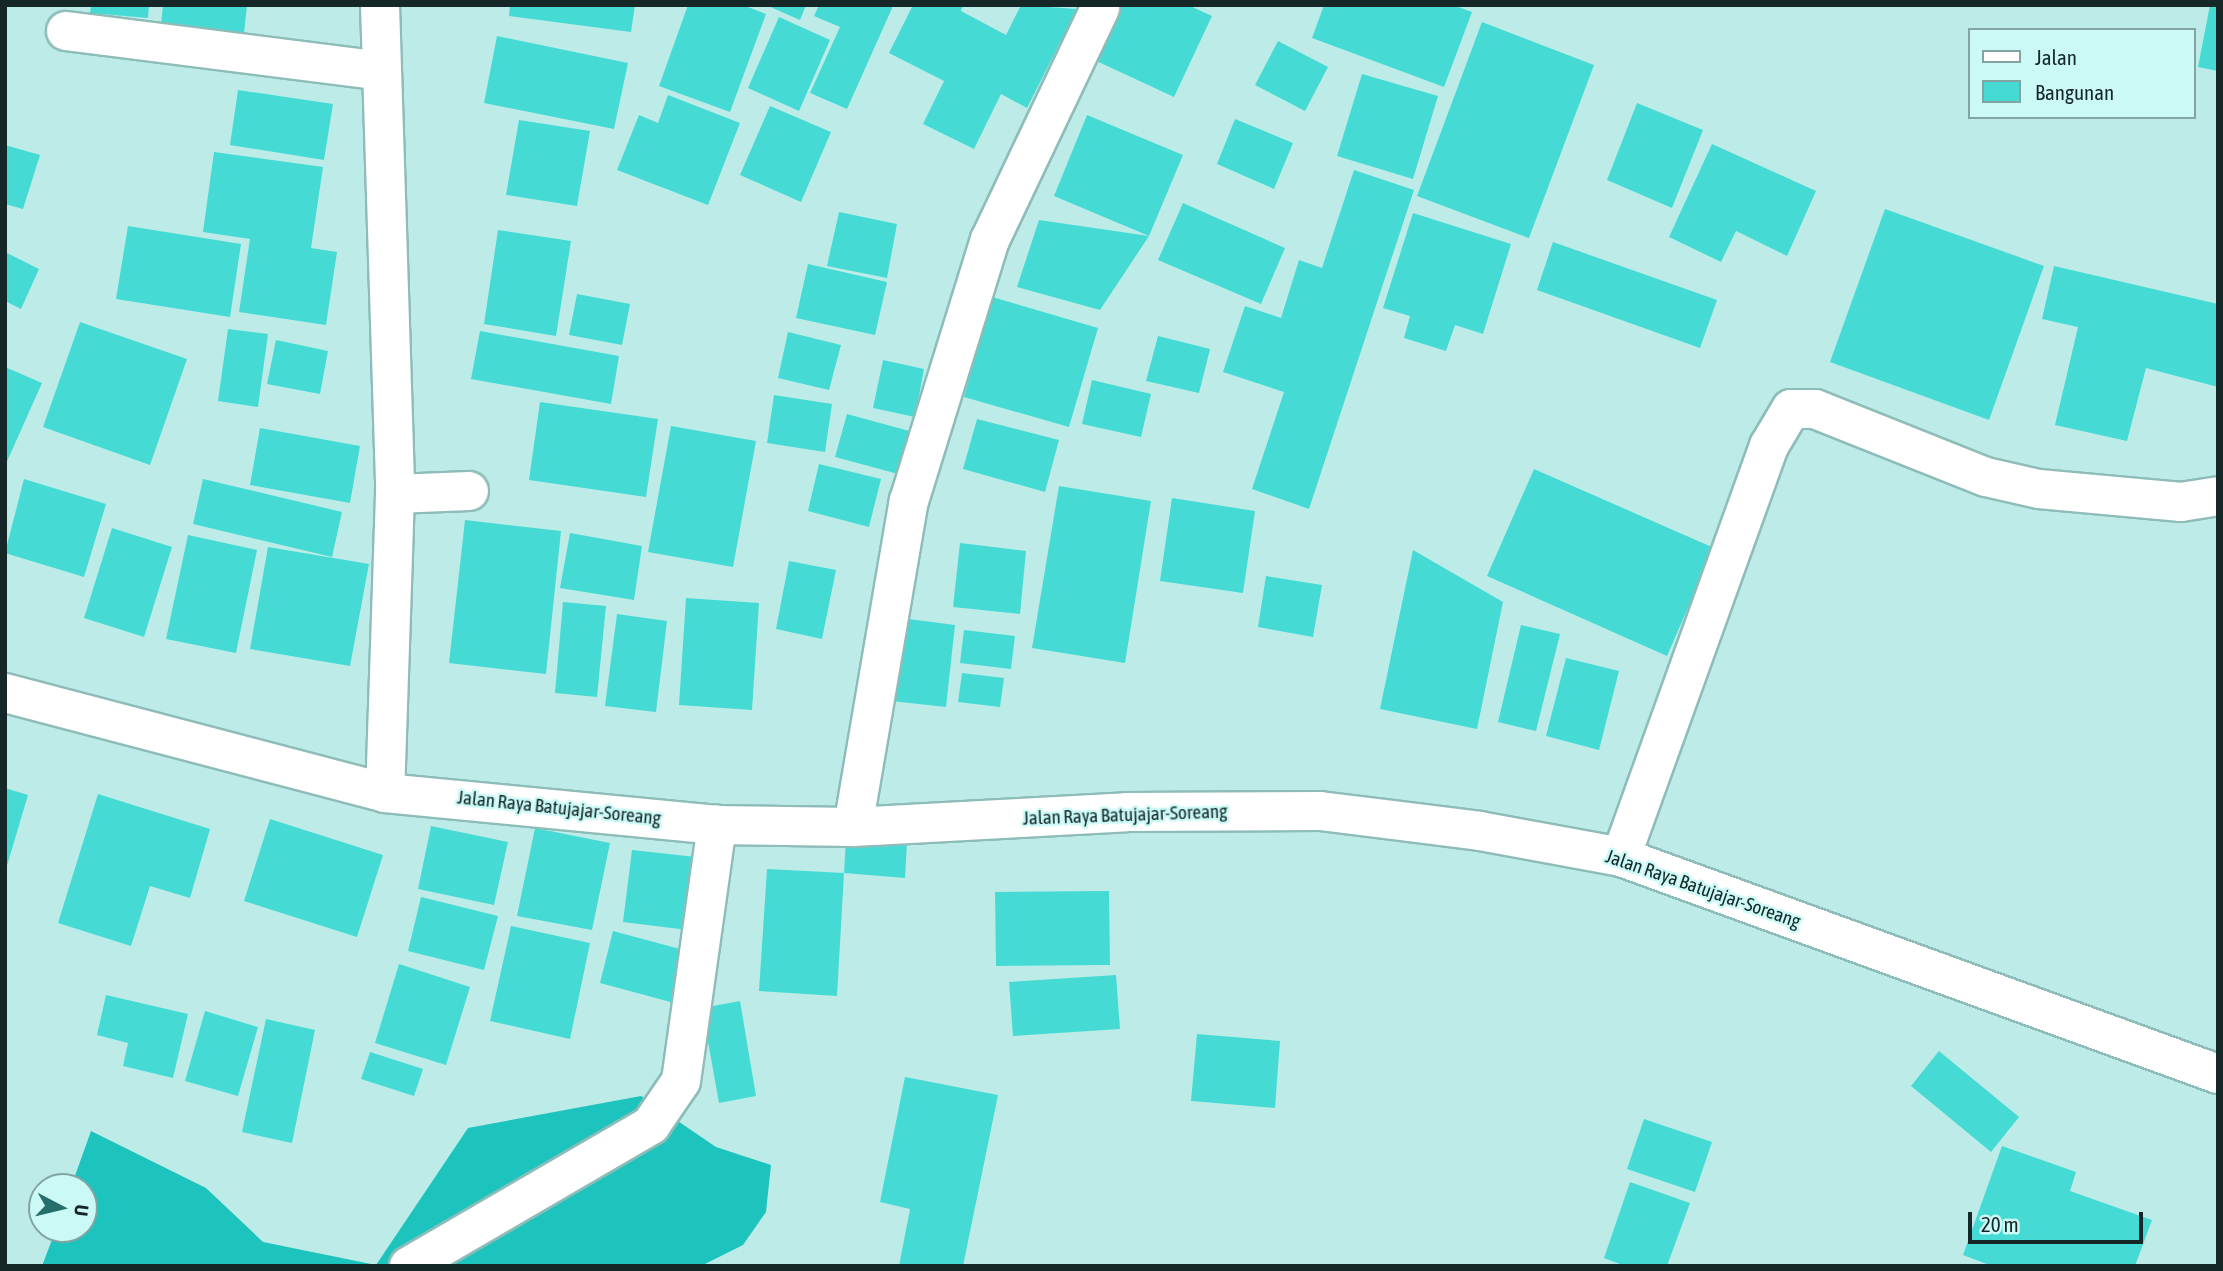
<!DOCTYPE html>
<html>
<head>
<meta charset="utf-8">
<style>
  body { margin:0 }
  #map { position:relative; width:2223px; height:1271px; overflow:hidden; background:#bdece8; font-family:"Asap Condensed",sans-serif }
  div>[style] { position:absolute }
  .forest>* { inset:0; background:#1dc4be }
  .building>* { inset:0; background:#45dbd4 }
  .roads { filter:drop-shadow(2px 0 #8ebcb8) drop-shadow(-2px 0 #8ebcb8) drop-shadow(0 2px #8ebcb8) drop-shadow(0 -2px #8ebcb8) }
  .minor>* { height:38px; margin:-19px; padding:0 19px; transform-origin:19px; border-radius:19px; background:#fff }
  .highway>* { height:38px; margin:-19px; padding:0 19px; transform-origin:19px; border-radius:19px; background:#fff }
  span { translate:-50% -50%; white-space:nowrap; text-align:center; line-height:1.15; -webkit-text-stroke:5px #caf9f6; paint-order:stroke }
  .street-label { font-size:19px; color:#152726 }
  .frame { position:absolute; inset:0; border:7px solid #152726; pointer-events:none }
  .legend { position:absolute; left:1968px; top:28px; width:228px; height:91px; box-sizing:border-box; background:#caf9f6; border:2px solid #82a5a3; margin:0; padding:9px 12px; list-style:none; font-size:21px; color:#152726 }
  .legend li { display:flex; align-items:center; gap:14px; height:35px }
  .legend b { width:35px; border:2px solid #82a5a3 }
  .north { position:absolute; left:28px; top:1173px; width:70px; height:70px; box-sizing:border-box; background:#caf9f6; border:2px solid #82a5a3; border-radius:50%; rotate:97deg; font-size:19px; font-weight:700; line-height:28px; text-align:center; color:#152726 }
  .north::after { content:''; display:block; margin:auto; width:24px; height:32px; background:#246f6b; clip-path:polygon(50% 0,100% 100%,50% 72%,0 100%) }
  .scale { position:absolute; left:1968px; top:1212px; width:175px; height:32px; box-sizing:border-box; border:4px solid #152726; border-top:0; padding-left:9px; font-size:21px; line-height:24px; white-space:nowrap; color:#152726; -webkit-text-stroke:5px #caf9f6; paint-order:stroke }
</style>
</head>
<body>
<div id="map">
  <div class="forest">
    <div style="clip-path:polygon(641px 1096px,716px 1147px,771px 1165px,766px 1212px,743px 1245px,701px 1266px,42px 1266px,56px 1229px,84px 1229px,84px 1187px,71px 1187px,91px 1131px,206px 1188px,263px 1242px,376px 1265px,468px 1128px)"></div>
  </div>
  <div class="building">
    <div style="clip-path:polygon(91px 5px,149px 5px,148px 18px,90px 13px)"></div>
    <div style="clip-path:polygon(163px 5px,247px 5px,243px 43px,160px 34px)"></div>
    <div style="clip-path:polygon(510px 5px,635px 5px,631px 32px,509px 16px)"></div>
    <div style="clip-path:polygon(688px 5px,743px 5px,766px 14px,730px 112px,659px 86px)"></div>
    <div style="clip-path:polygon(766px 5px,806px 5px,800px 20px)"></div>
    <div style="clip-path:polygon(819px 5px,893px 6px,847px 109px,810px 93px,840px 27px,814px 16px)"></div>
    <div style="clip-path:polygon(913px 5px,963px 5px,961px 11px,1006px 35px,1021px 5px,1077px 9px,1027px 108px,1001px 94px,974px 149px,923px 124px,944px 81px,889px 53px)"></div>
    <div style="clip-path:polygon(1114px 5px,1188px 5px,1212px 16px,1174px 97px,1090px 58px)"></div>
    <div style="clip-path:polygon(1324px 5px,1453px 5px,1472px 12px,1444px 87px,1312px 38px)"></div>
    <div style="clip-path:polygon(2210px 5px,2218px 5px,2218px 71px,2198px 67px)"></div>
    <div style="clip-path:polygon(779px 17px,830px 40px,799px 111px,748px 88px)"></div>
    <div style="clip-path:polygon(1482px 22px,1594px 65px,1529px 238px,1417px 196px)"></div>
    <div style="clip-path:polygon(497px 36px,628px 63px,614px 129px,484px 103px)"></div>
    <div style="clip-path:polygon(1278px 41px,1328px 67px,1305px 111px,1255px 85px)"></div>
    <div style="clip-path:polygon(1362px 74px,1438px 96px,1413px 179px,1337px 156px)"></div>
    <div style="clip-path:polygon(238px 90px,333px 104px,324px 160px,230px 145px)"></div>
    <div style="clip-path:polygon(668px 95px,740px 123px,708px 205px,617px 170px,639px 115px,658px 123px)"></div>
    <div style="clip-path:polygon(1637px 103px,1703px 130px,1672px 208px,1607px 180px)"></div>
    <div style="clip-path:polygon(770px 106px,831px 132px,801px 202px,740px 175px)"></div>
    <div style="clip-path:polygon(1087px 115px,1183px 155px,1149px 236px,1054px 196px)"></div>
    <div style="clip-path:polygon(1235px 119px,1293px 143px,1274px 189px,1217px 164px)"></div>
    <div style="clip-path:polygon(519px 120px,590px 131px,577px 206px,506px 195px)"></div>
    <div style="clip-path:polygon(1712px 144px,1816px 191px,1787px 256px,1736px 231px,1721px 262px,1669px 237px)"></div>
    <div style="clip-path:polygon(5px 145px,40px 155px,23px 209px,5px 204px)"></div>
    <div style="clip-path:polygon(214px 152px,323px 167px,311px 248px,337px 252px,326px 325px,239px 312px,250px 239px,203px 232px)"></div>
    <div style="clip-path:polygon(1354px 170px,1414px 190px,1309px 509px,1252px 489px,1284px 392px,1223px 372px,1245px 306px,1281px 318px,1299px 260px,1322px 268px)"></div>
    <div style="clip-path:polygon(1183px 203px,1285px 248px,1261px 304px,1158px 260px)"></div>
    <div style="clip-path:polygon(1885px 209px,2044px 266px,1989px 420px,1830px 362px)"></div>
    <div style="clip-path:polygon(839px 212px,897px 224px,887px 278px,827px 266px)"></div>
    <div style="clip-path:polygon(1413px 213px,1511px 244px,1483px 334px,1455px 325px,1446px 351px,1404px 338px,1410px 316px,1383px 308px)"></div>
    <div style="clip-path:polygon(1039px 220px,1149px 236px,1100px 310px,1017px 287px)"></div>
    <div style="clip-path:polygon(128px 226px,241px 244px,230px 317px,116px 299px)"></div>
    <div style="clip-path:polygon(498px 230px,571px 241px,556px 336px,484px 324px)"></div>
    <div style="clip-path:polygon(1553px 242px,1717px 300px,1700px 348px,1537px 290px)"></div>
    <div style="clip-path:polygon(5px 252px,39px 269px,21px 309px,5px 301px)"></div>
    <div style="clip-path:polygon(808px 264px,887px 282px,875px 335px,796px 318px)"></div>
    <div style="clip-path:polygon(2054px 266px,2218px 304px,2218px 387px,2146px 368px,2127px 441px,2055px 425px,2078px 327px,2042px 319px)"></div>
    <div style="clip-path:polygon(577px 294px,630px 304px,622px 345px,569px 335px)"></div>
    <div style="clip-path:polygon(992px 297px,1098px 328px,1069px 427px,964px 397px)"></div>
    <div style="clip-path:polygon(80px 322px,187px 359px,150px 465px,43px 427px)"></div>
    <div style="clip-path:polygon(228px 329px,268px 334px,258px 407px,218px 401px)"></div>
    <div style="clip-path:polygon(480px 331px,619px 356px,611px 404px,471px 379px)"></div>
    <div style="clip-path:polygon(788px 332px,841px 345px,829px 390px,778px 378px)"></div>
    <div style="clip-path:polygon(1158px 336px,1210px 349px,1199px 393px,1146px 381px)"></div>
    <div style="clip-path:polygon(276px 340px,328px 351px,320px 394px,267px 384px)"></div>
    <div style="clip-path:polygon(883px 360px,924px 369px,915px 417px,873px 408px)"></div>
    <div style="clip-path:polygon(5px 367px,42px 383px,5px 466px)"></div>
    <div style="clip-path:polygon(1092px 380px,1151px 394px,1141px 437px,1082px 424px)"></div>
    <div style="clip-path:polygon(774px 395px,832px 404px,825px 452px,767px 443px)"></div>
    <div style="clip-path:polygon(540px 402px,658px 419px,646px 497px,529px 480px)"></div>
    <div style="clip-path:polygon(847px 414px,913px 432px,902px 475px,835px 457px)"></div>
    <div style="clip-path:polygon(977px 419px,1059px 440px,1045px 492px,963px 469px)"></div>
    <div style="clip-path:polygon(671px 426px,756px 441px,733px 567px,648px 552px)"></div>
    <div style="clip-path:polygon(260px 428px,360px 446px,350px 503px,250px 485px)"></div>
    <div style="clip-path:polygon(819px 464px,881px 479px,869px 527px,808px 511px)"></div>
    <div style="clip-path:polygon(1534px 469px,1714px 548px,1667px 656px,1487px 576px)"></div>
    <div style="clip-path:polygon(24px 479px,106px 504px,84px 577px,5px 553px)"></div>
    <div style="clip-path:polygon(203px 479px,342px 512px,332px 557px,193px 524px)"></div>
    <div style="clip-path:polygon(1059px 486px,1151px 501px,1125px 663px,1032px 648px)"></div>
    <div style="clip-path:polygon(1172px 498px,1255px 511px,1243px 593px,1160px 581px)"></div>
    <div style="clip-path:polygon(465px 520px,561px 531px,546px 674px,449px 663px)"></div>
    <div style="clip-path:polygon(112px 528px,172px 547px,144px 637px,84px 618px)"></div>
    <div style="clip-path:polygon(570px 533px,642px 546px,634px 600px,560px 588px)"></div>
    <div style="clip-path:polygon(188px 535px,257px 550px,236px 653px,166px 639px)"></div>
    <div style="clip-path:polygon(960px 543px,1026px 551px,1020px 614px,953px 607px)"></div>
    <div style="clip-path:polygon(268px 547px,369px 564px,350px 666px,250px 649px)"></div>
    <div style="clip-path:polygon(1413px 550px,1503px 602px,1477px 729px,1380px 709px)"></div>
    <div style="clip-path:polygon(789px 561px,836px 570px,822px 639px,776px 629px)"></div>
    <div style="clip-path:polygon(1266px 576px,1322px 585px,1313px 637px,1258px 627px)"></div>
    <div style="clip-path:polygon(686px 598px,759px 603px,752px 710px,679px 705px)"></div>
    <div style="clip-path:polygon(563px 602px,606px 606px,597px 697px,555px 693px)"></div>
    <div style="clip-path:polygon(617px 614px,667px 621px,656px 712px,605px 706px)"></div>
    <div style="clip-path:polygon(901px 618px,955px 625px,946px 707px,891px 701px)"></div>
    <div style="clip-path:polygon(1521px 625px,1560px 634px,1536px 731px,1498px 722px)"></div>
    <div style="clip-path:polygon(964px 630px,1015px 636px,1011px 669px,960px 663px)"></div>
    <div style="clip-path:polygon(1566px 658px,1619px 671px,1599px 750px,1546px 736px)"></div>
    <div style="clip-path:polygon(962px 673px,1004px 678px,1000px 707px,958px 702px)"></div>
    <div style="clip-path:polygon(5px 788px,28px 795px,6px 869px,5px 869px)"></div>
    <div style="clip-path:polygon(98px 794px,210px 829px,190px 898px,150px 886px,131px 946px,58px 923px)"></div>
    <div style="clip-path:polygon(270px 819px,383px 855px,357px 937px,244px 901px)"></div>
    <div style="clip-path:polygon(431px 826px,508px 842px,494px 905px,418px 889px)"></div>
    <div style="clip-path:polygon(535px 828px,610px 843px,592px 930px,517px 916px)"></div>
    <div style="clip-path:polygon(846px 839px,907px 843px,905px 878px,844px 873px)"></div>
    <div style="clip-path:polygon(632px 850px,705px 858px,696px 931px,623px 922px)"></div>
    <div style="clip-path:polygon(767px 869px,844px 873px,837px 996px,759px 991px)"></div>
    <div style="clip-path:polygon(1109px 891px,1110px 965px,996px 966px,995px 892px)"></div>
    <div style="clip-path:polygon(421px 897px,498px 916px,484px 970px,408px 951px)"></div>
    <div style="clip-path:polygon(511px 926px,590px 943px,570px 1039px,490px 1021px)"></div>
    <div style="clip-path:polygon(613px 931px,691px 952px,678px 1004px,600px 983px)"></div>
    <div style="clip-path:polygon(399px 964px,470px 987px,446px 1065px,375px 1043px)"></div>
    <div style="clip-path:polygon(1116px 975px,1120px 1029px,1013px 1036px,1009px 982px)"></div>
    <div style="clip-path:polygon(106px 995px,188px 1014px,173px 1078px,123px 1066px,128px 1043px,97px 1035px)"></div>
    <div style="clip-path:polygon(740px 1001px,756px 1096px,719px 1103px,702px 1008px)"></div>
    <div style="clip-path:polygon(205px 1011px,258px 1027px,238px 1096px,185px 1081px)"></div>
    <div style="clip-path:polygon(266px 1019px,315px 1030px,292px 1143px,242px 1132px)"></div>
    <div style="clip-path:polygon(1197px 1034px,1280px 1041px,1275px 1108px,1191px 1101px)"></div>
    <div style="clip-path:polygon(1939px 1051px,2019px 1117px,1991px 1152px,1911px 1086px)"></div>
    <div style="clip-path:polygon(370px 1052px,423px 1069px,414px 1096px,361px 1079px)"></div>
    <div style="clip-path:polygon(905px 1077px,998px 1095px,963px 1266px,899px 1266px,910px 1209px,880px 1202px)"></div>
    <div style="clip-path:polygon(1644px 1119px,1712px 1142px,1695px 1192px,1627px 1169px)"></div>
    <div style="clip-path:polygon(2002px 1146px,2076px 1172px,2070px 1191px,2152px 1220px,2135px 1266px,1992px 1266px,1963px 1255px)"></div>
    <div style="clip-path:polygon(1630px 1182px,1690px 1203px,1667px 1266px,1625px 1266px,1604px 1258px)"></div>
  </div>
  <div class="roads">
    <div class="minor">
      <div style="left:380px;top:5px;width:489px;rotate:88.2deg"></div>
      <div style="left:395px;top:494px;width:299px;rotate:91.9deg"></div>
      <div style="left:66px;top:31px;width:318px;rotate:7.2deg"></div>
      <div style="left:395px;top:494px;width:74px;rotate:-2.3deg"></div>
      <div style="left:853px;top:827px;width:331px;rotate:-80.3deg"></div>
      <div style="left:909px;top:501px;width:273px;rotate:-72.8deg"></div>
      <div style="left:990px;top:240px;width:257px;rotate:-64.6deg"></div>
      <div style="left:1621px;top:857px;width:437px;rotate:-70.2deg"></div>
      <div style="left:1769px;top:446px;width:43px;rotate:-59.3deg"></div>
      <div style="left:1791px;top:409px;width:24px"></div>
      <div style="left:1815px;top:409px;width:184px;rotate:21.7deg"></div>
      <div style="left:1986px;top:477px;width:54px;rotate:12.8deg"></div>
      <div style="left:2039px;top:489px;width:143px;rotate:5.2deg"></div>
      <div style="left:2181px;top:502px;width:37px;rotate:-9deg"></div>
      <div style="left:409px;top:1266px;width:280px;rotate:-30.2deg"></div>
      <div style="left:651px;top:1125px;width:53px;rotate:-55.7deg"></div>
      <div style="left:681px;top:1081px;width:259px;rotate:-82deg"></div>
    </div>
    <div class="highway">
      <div style="left:5px;top:693px;width:393px;rotate:14.7deg"></div>
      <div style="left:385px;top:793px;width:334px;rotate:5.5deg"></div>
      <div style="left:717px;top:825px;width:136px;rotate:0.8deg"></div>
      <div style="left:853px;top:827px;width:274px;rotate:-3.1deg"></div>
      <div style="left:1127px;top:812px;width:193px;rotate:-0.3deg"></div>
      <div style="left:1320px;top:811px;width:161px;rotate:7.1deg"></div>
      <div style="left:1480px;top:831px;width:143px;rotate:10.4deg"></div>
      <div style="left:1621px;top:857px;width:635px;rotate:19.98deg"></div>
    </div>
  </div>
  <div class="street-label">
    <span style="left:559px;top:808px;rotate:6deg">Jalan Raya Batujajar-Soreang</span>
    <span style="left:1125px;top:815px;rotate:-2deg">Jalan Raya Batujajar-Soreang</span>
    <span style="left:1703px;top:889px;rotate:19deg">Jalan Raya Batujajar-Soreang</span>
  </div>
  <div class="frame"></div>
  <ul class="legend">
  <li><b style="height:9px;background:#fff"></b>Jalan</li>
  <li><b style="height:19px;background:#45dbd4"></b>Bangunan</li>
  </ul>
  <div class="north">U</div>
  <div class="scale">20 m</div>
</div>
</body>
</html>
